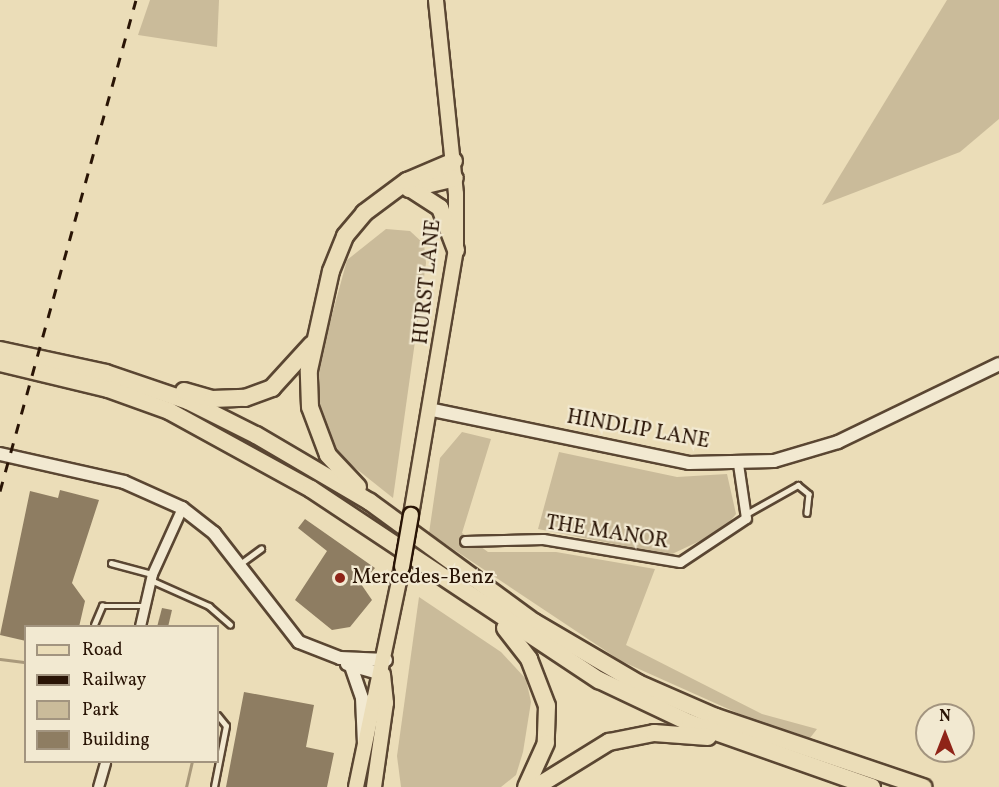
<!DOCTYPE html>
<html>
<head>
<meta charset="utf-8">
<style>
  body { margin:0 }
  #map { position:relative; width:999px; height:787px; overflow:hidden; background:#ebddb8; font-family:Vollkorn,serif }
  div>[style] { position:absolute }
  .green>* { inset:0; background:#cabb9a }
  .stream>* { height:3px; margin:-1.5px; padding:0 1.5px; transform-origin:1.5px; border-radius:1.5px; background:#a9997b }
  .building>* { inset:0; background:#8e7d62 }
  .roads { filter:drop-shadow(2px 0 #5a4632) drop-shadow(-2px 0 #5a4632) drop-shadow(0 2px #5a4632) drop-shadow(0 -2px #5a4632) }
  .lane>* { height:4.5px; margin:-2.25px; padding:0 2.25px; transform-origin:2.25px; border-radius:2.25px; background:#f2e9d1 }
  .street>* { height:9px; margin:-4.5px; padding:0 4.5px; transform-origin:4.5px; border-radius:4.5px; background:#f2e9d1 }
  .secondary>* { height:12px; margin:-6px; padding:0 6px; transform-origin:6px; border-radius:6px; background:#f2e9d1 }
  .primary>* { height:14px; margin:-7px; padding:0 7px; transform-origin:7px; border-radius:7px; background:#ebddb8 }
  .highway>* { height:16px; margin:-8px; padding:0 8px; transform-origin:8px; border-radius:8px; background:#ebddb8 }
  .rail>* { height:3px; margin-top:-1.5px; transform-origin:0; background:repeating-linear-gradient(90deg,#291405 0 10px,transparent 0 20px) }
  .bridges { filter:drop-shadow(2px 0 #291405) drop-shadow(-2px 0 #291405) drop-shadow(0 2px #291405) drop-shadow(0 -2px #291405) }
  .primary-bridge>* { height:14px; margin:-7px; padding:0 7px; transform-origin:7px; border-radius:7px; background:#ebddb8 }
  .dots>* { width:16px; height:16px; translate:-50% -50%; box-sizing:border-box; border:3px solid #f2e9d1; border-radius:50% }
  span { translate:-50% -50%; white-space:nowrap; text-align:center; line-height:1.15; -webkit-text-stroke:4.5px #f2e9d1; paint-order:stroke }
  .street-label { font-size:21px; color:#291405 }
  .poi-label { font-size:21px; color:#291405 }
  .left { translate:0 -50%; text-align:left }
  .legend { position:absolute; left:24px; top:625px; width:195px; height:138px; box-sizing:border-box; background:#f2e9d1; border:2px solid #a2947f; margin:0; padding:8px 10px; list-style:none; font-size:18px; color:#291405 }
  .legend li { display:flex; align-items:center; gap:12px; height:30px }
  .legend b { width:30px; border:2px solid #a2947f }
  .north { position:absolute; left:915px; top:703px; width:60px; height:60px; box-sizing:border-box; background:#f2e9d1; border:2px solid #a2947f; border-radius:50%; rotate:0deg; font-size:16px; font-weight:700; line-height:24px; text-align:center; color:#291405 }
  .north::after { content:''; display:block; margin:auto; width:21px; height:27px; background:#8f2418; clip-path:polygon(50% 0,100% 100%,50% 72%,0 100%) }
</style>
</head>
<body>
<div id="map">
  <div class="green">
    <div style="clip-path:polygon(150px 0,219px 0,217px 47px,138px 35px)"></div>
    <div style="clip-path:polygon(947px 0,999px 0,999px 119px,960px 152px,822px 205px)"></div>
    <div style="clip-path:polygon(386px 229px,410px 231px,424px 244px,426px 263px,393px 498px,339px 455px,322px 424px,316px 374px,347px 260px)"></div>
    <div style="clip-path:polygon(462px 432px,491px 439px,462px 533px,488px 552px,556px 552px,655px 569px,626px 645px,762px 714px,817px 729px,810px 738px,744px 716px,621px 661px,429px 533px,440px 458px)"></div>
    <div style="clip-path:polygon(559px 452px,677px 477px,727px 474px,736px 514px,723px 530px,670px 555px,538px 529px)"></div>
    <div style="clip-path:polygon(419px 597px,501px 652px,526px 679px,531px 702px,523px 752px,516px 775px,501px 787px,401px 787px,397px 756px)"></div>
  </div>
  <div class="stream">
    <div style="left:0;top:659px;width:26px;rotate:7deg"></div>
    <div style="left:186px;top:787px;width:26px;rotate:-77deg"></div>
  </div>
  <div class="building">
    <div style="clip-path:polygon(60px 490px,99px 500px,72px 583px,85px 601px,79px 627px,26px 627px,26px 641px,0 635px,30px 491px,58px 498px)"></div>
    <div style="clip-path:polygon(305px 519px,375px 568px,361px 584px,372px 600px,350px 627px,332px 630px,295px 600px,327px 551px,298px 528px)"></div>
    <div style="clip-path:polygon(162px 608px,172px 610px,168px 627px,157px 627px)"></div>
    <div style="clip-path:polygon(244px 692px,314px 705px,306px 747px,334px 753px,327px 787px,226px 787px)"></div>
  </div>
  <div class="roads">
    <div class="lane">
      <div style="left:748px;top:513px;width:57px;rotate:-29.2deg"></div>
      <div style="left:798px;top:485px;width:14px;rotate:39deg"></div>
      <div style="left:809px;top:494px;width:19px;rotate:96deg"></div>
      <div style="left:111px;top:563px;width:42px;rotate:15deg"></div>
      <div style="left:240px;top:564px;width:26px;rotate:-36deg"></div>
      <div style="left:151px;top:580px;width:64px;rotate:24.1deg"></div>
      <div style="left:209px;top:606px;width:28px;rotate:41deg"></div>
      <div style="left:94px;top:625px;width:21px;rotate:-67deg"></div>
      <div style="left:102px;top:606px;width:43px"></div>
      <div style="left:214px;top:787px;width:62px;rotate:-78.9deg"></div>
      <div style="left:226px;top:726px;width:13px;rotate:-129deg"></div>
    </div>
    <div class="street">
      <div style="left:465px;top:541px;width:78px;rotate:-1.5deg"></div>
      <div style="left:543px;top:539px;width:139px;rotate:9.5deg"></div>
      <div style="left:680px;top:562px;width:79px;rotate:-33.7deg"></div>
      <div style="left:746px;top:518px;width:55px;rotate:-98.4deg"></div>
      <div style="left:140px;top:626px;width:53px;rotate:-77deg"></div>
      <div style="left:152px;top:574px;width:72px;rotate:-65.6deg"></div>
      <div style="left:98px;top:787px;width:26px;rotate:-74deg"></div>
    </div>
    <div class="secondary">
      <div style="left:433px;top:410px;width:261px;rotate:11.7deg"></div>
      <div style="left:689px;top:463px;width:85px;rotate:-1.3deg"></div>
      <div style="left:774px;top:461px;width:67px;rotate:-16.5deg"></div>
      <div style="left:838px;top:442px;width:179px;rotate:-25.8deg"></div>
      <div style="left:0;top:454px;width:127px;rotate:12.7deg"></div>
      <div style="left:124px;top:482px;width:64px;rotate:24.1deg"></div>
      <div style="left:182px;top:508px;width:41px;rotate:38deg"></div>
      <div style="left:214px;top:533px;width:138px;rotate:52.1deg"></div>
      <div style="left:299px;top:642px;width:44px;rotate:21.3deg"></div>
      <div style="left:340px;top:658px;width:46px;rotate:2.5deg"></div>
      <div style="left:347px;top:664px;width:37px;rotate:16deg"></div>
      <div style="left:351px;top:666px;width:34px;rotate:71deg"></div>
      <div style="left:362px;top:698px;width:46px;rotate:87.5deg"></div>
    </div>
    <div class="primary">
      <div style="left:411px;top:515px;width:269px;rotate:-80.4deg"></div>
      <div style="left:456px;top:250px;width:56px;rotate:-90deg"></div>
      <div style="left:456px;top:194px;width:195px;rotate:-95.9deg"></div>
      <div style="left:356px;top:787px;width:225px;rotate:-78.2deg"></div>
      <div style="left:374px;top:787px;width:85px;rotate:-81.9deg"></div>
      <div style="left:386px;top:703px;width:29px;rotate:-96deg"></div>
    </div>
    <div class="highway">
      <div style="left:409px;top:189px;width:47px;rotate:-13.4deg"></div>
      <div style="left:411px;top:189px;width:35px;rotate:33deg"></div>
      <div style="left:440px;top:208px;width:45px;rotate:69.1deg"></div>
      <div style="left:0;top:350px;width:108px;rotate:12.2deg"></div>
      <div style="left:106px;top:373px;width:87px;rotate:18.9deg"></div>
      <div style="left:188px;top:401px;width:76px;rotate:26.6deg"></div>
      <div style="left:256px;top:435px;width:132px;rotate:30.4deg"></div>
      <div style="left:370px;top:502px;width:203px;rotate:36.2deg"></div>
      <div style="left:534px;top:622px;width:121px;rotate:30.4deg"></div>
      <div style="left:638px;top:683px;width:85px;rotate:23.6deg"></div>
      <div style="left:716px;top:717px;width:219px;rotate:18.7deg"></div>
      <div style="left:0;top:363px;width:111px;rotate:13.5deg"></div>
      <div style="left:108px;top:389px;width:65px;rotate:19.8deg"></div>
      <div style="left:169px;top:411px;width:162px;rotate:28.8deg"></div>
      <div style="left:311px;top:489px;width:346px;rotate:33.6deg"></div>
      <div style="left:599px;top:680px;width:101px;rotate:25.3deg"></div>
      <div style="left:690px;top:723px;width:193px;rotate:19.4deg"></div>
      <div style="left:184px;top:391px;width:29px;rotate:16deg"></div>
      <div style="left:212px;top:399px;width:33px;rotate:-2deg"></div>
      <div style="left:245px;top:398px;width:29px;rotate:-20deg"></div>
      <div style="left:272px;top:388px;width:59px;rotate:-47.7deg"></div>
      <div style="left:358px;top:487px;width:44px;rotate:-133.2deg"></div>
      <div style="left:328px;top:455px;width:51px;rotate:-110.6deg"></div>
      <div style="left:310px;top:407px;width:37px;rotate:-92deg"></div>
      <div style="left:309px;top:370px;width:101px;rotate:-77.5deg"></div>
      <div style="left:331px;top:271px;width:38px;rotate:-68deg"></div>
      <div style="left:345px;top:236px;width:30px;rotate:-50deg"></div>
      <div style="left:364px;top:213px;width:54px;rotate:-36.7deg"></div>
      <div style="left:407px;top:181px;width:51px;rotate:-23.1deg"></div>
      <div style="left:505px;top:628px;width:39px;rotate:52deg"></div>
      <div style="left:529px;top:659px;width:50px;rotate:69deg"></div>
      <div style="left:547px;top:706px;width:37px;rotate:92deg"></div>
      <div style="left:546px;top:743px;width:48px;rotate:114.4deg"></div>
      <div style="left:536px;top:787px;width:86px;rotate:-31.7deg"></div>
      <div style="left:609px;top:742px;width:46px;rotate:-11.3deg"></div>
      <div style="left:654px;top:733px;width:54px;rotate:4.2deg"></div>
    </div>
  </div>
  <div class="rail">
    <div style="left:0;top:491px;width:509px;rotate:-74.52deg"></div>
  </div>
  <div class="bridges">
    <div class="primary-bridge">
      <div style="left:402px;top:567px;width:53px;rotate:-80.2deg"></div>
    </div>
  </div>
  <div class="dots">
    <div style="left:340px;top:578px;background:#8f2418"></div>
  </div>
  <div class="street-label">
    <span style="left:428px;top:282px;rotate:-84deg">HURST LANE</span>
    <span style="left:638px;top:430px;rotate:10deg">HINDLIP LANE</span>
    <span style="left:607px;top:533px;rotate:9deg">THE MANOR</span>
  </div>
  <div class="poi-label">
    <span class="left" style="left:352px;top:578px">Mercedes-Benz</span>
  </div>
  <ul class="legend">
  <li><b style="height:8px;background:#ebddb8"></b>Road</li>
  <li><b style="height:8px;background:#291405"></b>Railway</li>
  <li><b style="height:16px;background:#cabb9a"></b>Park</li>
  <li><b style="height:16px;background:#8e7d62"></b>Building</li>
  </ul>
  <div class="north">N</div>
</div>
</body>
</html>
